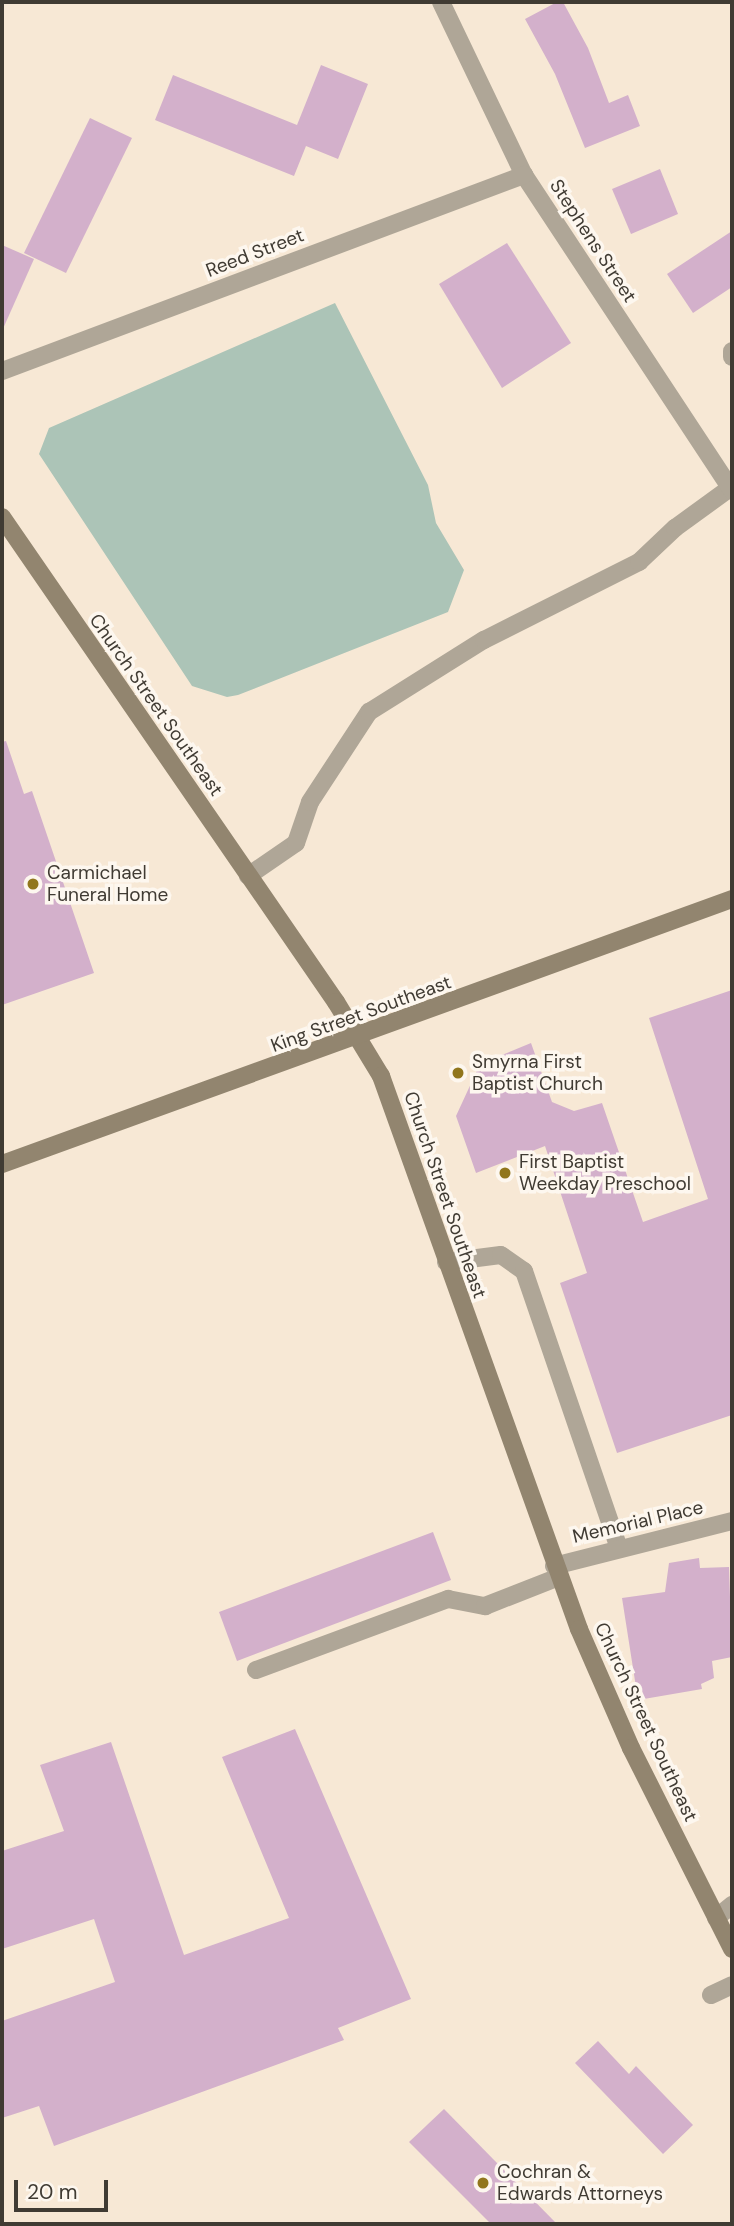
<!DOCTYPE html>
<html>
<head>
<meta charset="utf-8">
<style>
  body { margin:0 }
  #map { position:relative; width:734px; height:2226px; overflow:hidden; background:#f7e8d5; font-family:"DM Sans",sans-serif }
  div>[style] { position:absolute }
  .green>* { inset:0; background:#acc4b7 }
  .building>* { inset:0; background:#d3b0cb }
  .lane>* { height:18px; margin:-9px; padding:0 9px; transform-origin:9px; border-radius:9px; background:#afa697 }
  .street>* { height:18px; margin:-9px; padding:0 9px; transform-origin:9px; border-radius:9px; background:#afa697 }
  .secondary>* { height:18px; margin:-9px; padding:0 9px; transform-origin:9px; border-radius:9px; background:#92856f }
  .dots>* { width:19px; height:19px; translate:-50% -50%; box-sizing:border-box; border:4px solid #fdf7ef; border-radius:50% }
  span { translate:-50% -50%; white-space:nowrap; text-align:center; line-height:1.15; -webkit-text-stroke:7px #fdf7ef; paint-order:stroke }
  .street-label { font-size:19px; color:#403b33 }
  .poi-label { font-size:19px; color:#403b33 }
  .left { translate:0 -50%; text-align:left }
  .frame { position:absolute; inset:0; border:4px solid #403b33; pointer-events:none }
  .scale { position:absolute; left:14px; top:2180px; width:94px; height:32px; box-sizing:border-box; border:4px solid #403b33; border-top:0; padding-left:9px; font-size:21px; line-height:24px; white-space:nowrap; color:#403b33; -webkit-text-stroke:5px #fdf7ef; paint-order:stroke }
</style>
</head>
<body>
<div id="map">
  <div class="green">
    <div style="clip-path:polygon(335px 303px,428px 485px,436px 523px,464px 570px,448px 612px,238px 695px,227px 697px,192px 686px,39px 454px,49px 428px)"></div>
  </div>
  <div class="building">
    <div style="clip-path:polygon(557px 2px,563px 2px,588px 48px,609px 103px,628px 95px,640px 126px,585px 148px,555px 74px,525px 19px)"></div>
    <div style="clip-path:polygon(321px 65px,368px 84px,338px 159px,306px 146px,294px 176px,155px 120px,173px 75px,297px 125px)"></div>
    <div style="clip-path:polygon(90px 118px,132px 138px,66px 273px,24px 253px)"></div>
    <div style="clip-path:polygon(660px 169px,678px 214px,631px 234px,612px 189px)"></div>
    <div style="clip-path:polygon(732px 231px,732px 287px,693px 313px,667px 274px)"></div>
    <div style="clip-path:polygon(507px 243px,571px 343px,502px 388px,439px 284px)"></div>
    <div style="clip-path:polygon(2px 245px,34px 259px,2px 331px)"></div>
    <div style="clip-path:polygon(6px 741px,24px 794px,32px 791px,94px 973px,2px 1005px,2px 742px)"></div>
    <div style="clip-path:polygon(732px 990px,732px 1415px,617px 1453px,560px 1283px,587px 1273px,545px 1146px,476px 1173px,456px 1116px,480px 1064px,531px 1043px,552px 1102px,574px 1111px,602px 1103px,643px 1222px,708px 1199px,649px 1018px)"></div>
    <div style="clip-path:polygon(433px 1532px,451px 1580px,237px 1661px,219px 1612px)"></div>
    <div style="clip-path:polygon(699px 1558px,700px 1568px,729px 1567px,732px 1657px,712px 1661px,714px 1678px,701px 1684px,702px 1689px,638px 1700px,622px 1598px,665px 1592px,669px 1563px)"></div>
    <div style="clip-path:polygon(295px 1729px,411px 1999px,338px 2028px,344px 2040px,54px 2146px,39px 2106px,2px 2118px,2px 2021px,115px 1982px,94px 1919px,2px 1949px,2px 1851px,64px 1831px,40px 1765px,111px 1742px,184px 1955px,289px 1918px,222px 1757px)"></div>
    <div style="clip-path:polygon(598px 2041px,629px 2074px,636px 2066px,693px 2125px,663px 2154px,575px 2063px)"></div>
    <div style="clip-path:polygon(444px 2109px,557px 2224px,491px 2224px,409px 2142px)"></div>
  </div>
  <div class="lane">
    <div style="left:732px;top:351px;width:6px;rotate:90deg"></div>
    <div style="left:248px;top:876px;width:58px;rotate:-34.5deg"></div>
    <div style="left:296px;top:843px;width:43px;rotate:-71.1deg"></div>
    <div style="left:310px;top:802px;width:108px;rotate:-56.8deg"></div>
    <div style="left:369px;top:712px;width:136px;rotate:-32.1deg"></div>
    <div style="left:484px;top:640px;width:174px;rotate:-26.7deg"></div>
    <div style="left:639px;top:562px;width:50px;rotate:-43.4deg"></div>
    <div style="left:675px;top:528px;width:68px;rotate:-36deg"></div>
    <div style="left:446px;top:1262px;width:55px;rotate:-7.3deg"></div>
    <div style="left:501px;top:1255px;width:28px;rotate:35deg"></div>
    <div style="left:524px;top:1271px;width:293px;rotate:71.1deg"></div>
    <div style="left:256px;top:1670px;width:205px;rotate:-20.3deg"></div>
    <div style="left:448px;top:1599px;width:38px;rotate:11deg"></div>
    <div style="left:485px;top:1606px;width:79px;rotate:-21.4deg"></div>
    <div style="left:716px;top:1918px;width:21px;rotate:-39deg"></div>
    <div style="left:711px;top:1995px;width:23px;rotate:-25deg"></div>
  </div>
  <div class="street">
    <div style="left:441px;top:2px;width:192px;rotate:64.4deg"></div>
    <div style="left:524px;top:175px;width:378px;rotate:56.6deg"></div>
    <div style="left:2px;top:371px;width:558px;rotate:-20.58deg"></div>
    <div style="left:554px;top:1566px;width:184px;rotate:-14.2deg"></div>
  </div>
  <div class="secondary">
    <div style="left:2px;top:517px;width:589px;rotate:55.45deg"></div>
    <div style="left:336px;top:1002px;width:87px;rotate:58.7deg"></div>
    <div style="left:381px;top:1076px;width:587px;rotate:70.3deg"></div>
    <div style="left:579px;top:1629px;width:130px;rotate:66.4deg"></div>
    <div style="left:631px;top:1748px;width:225px;rotate:63.3deg"></div>
    <div style="left:2px;top:1164px;width:777px;rotate:-19.95deg"></div>
  </div>
  <div class="dots">
    <div style="left:33px;top:884px;background:#91761c"></div>
    <div style="left:458px;top:1073px;background:#91761c"></div>
    <div style="left:505px;top:1173px;background:#91761c"></div>
    <div style="left:483px;top:2183px;background:#91761c"></div>
  </div>
  <div class="street-label">
    <span style="left:593px;top:241px;rotate:57deg">Stephens Street</span>
    <span style="left:255px;top:253px;rotate:-21deg">Reed Street</span>
    <span style="left:156px;top:705px;rotate:55deg">Church Street Southeast</span>
    <span style="left:361px;top:1014px;rotate:-20deg">King Street Southeast</span>
    <span style="left:445px;top:1195px;rotate:71deg">Church Street Southeast</span>
    <span style="left:638px;top:1522px;rotate:-13deg">Memorial Place</span>
    <span style="left:646px;top:1722px;rotate:65deg">Church Street Southeast</span>
  </div>
  <div class="poi-label">
    <span class="left" style="left:47px;top:884px">Carmichael<br>Funeral Home</span>
    <span class="left" style="left:472px;top:1073px">Smyrna First<br>Baptist Church</span>
    <span class="left" style="left:519px;top:1173px">First Baptist<br>Weekday Preschool</span>
    <span class="left" style="left:497px;top:2183px">Cochran &amp;<br>Edwards Attorneys</span>
  </div>
  <div class="frame"></div>
  <div class="scale">20 m</div>
</div>
</body>
</html>
